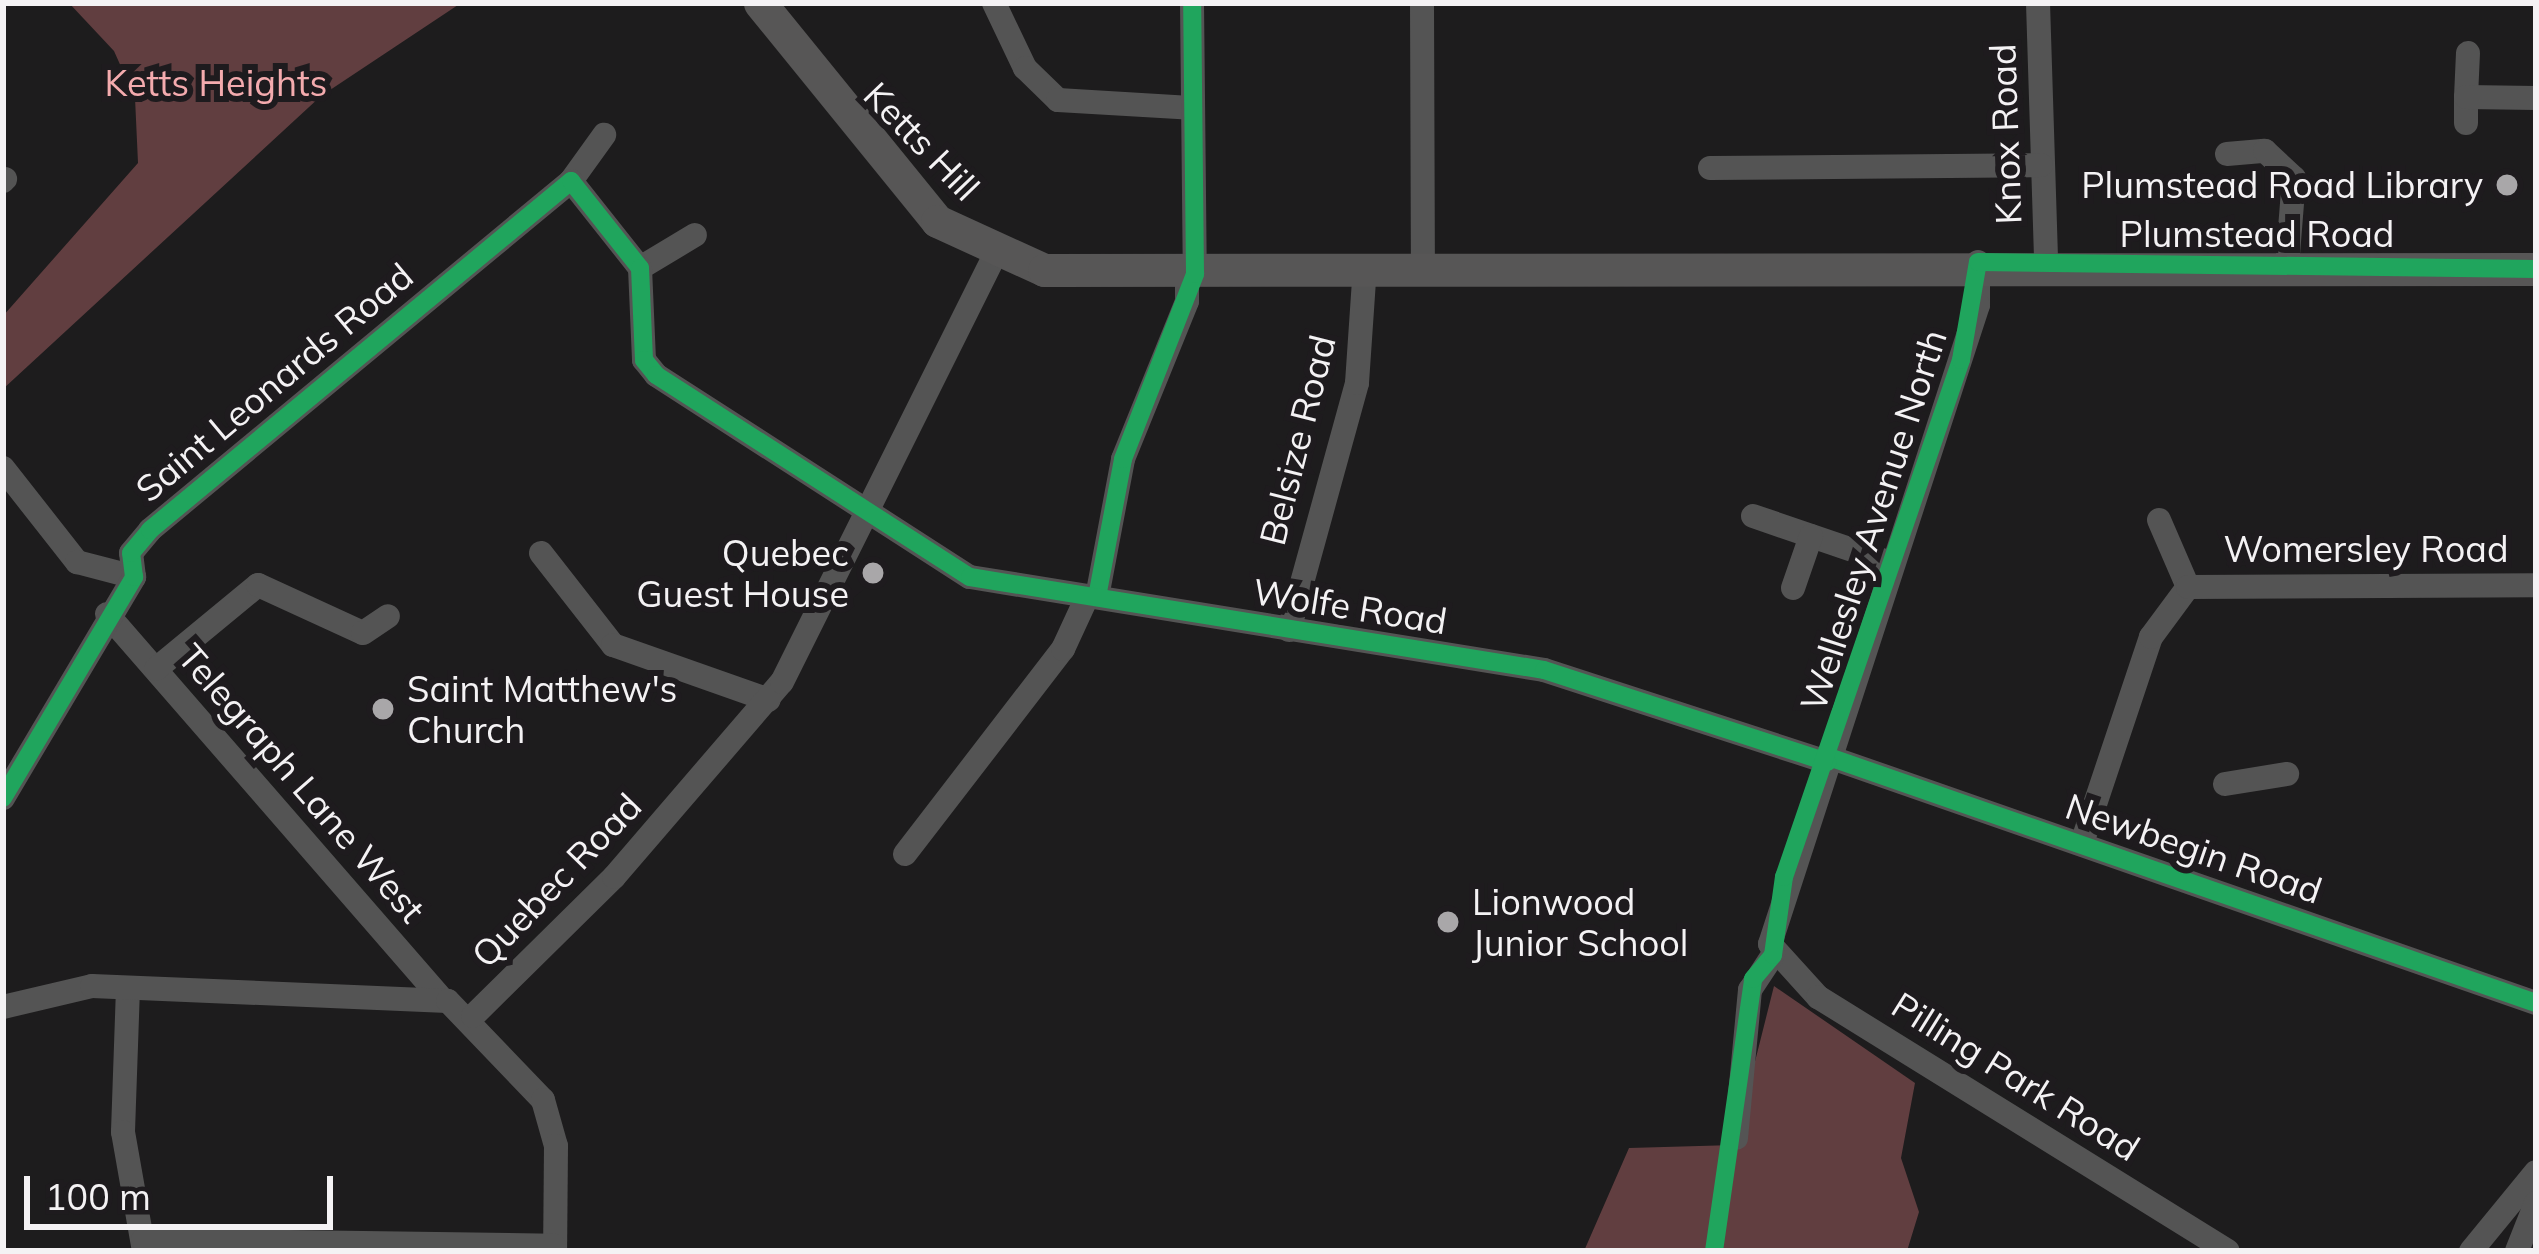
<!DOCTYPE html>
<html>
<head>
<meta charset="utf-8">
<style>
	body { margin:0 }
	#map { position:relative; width:2539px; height:1254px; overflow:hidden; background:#1d1c1d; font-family:Mulish,sans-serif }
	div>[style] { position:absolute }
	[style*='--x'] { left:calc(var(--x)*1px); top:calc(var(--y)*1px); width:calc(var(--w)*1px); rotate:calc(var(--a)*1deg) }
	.forest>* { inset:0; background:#613e40 }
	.street>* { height:24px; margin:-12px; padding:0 12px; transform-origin:12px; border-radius:12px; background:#545454 }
	.secondary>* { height:33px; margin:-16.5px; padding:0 16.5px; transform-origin:16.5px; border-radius:16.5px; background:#575656 }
	.cycleway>* { height:18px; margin:-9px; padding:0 9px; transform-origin:9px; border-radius:9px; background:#20a55d }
	.dots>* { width:33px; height:33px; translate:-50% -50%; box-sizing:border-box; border:6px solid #1e1b1e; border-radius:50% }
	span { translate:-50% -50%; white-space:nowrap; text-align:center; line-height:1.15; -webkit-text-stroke:12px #1e1b1e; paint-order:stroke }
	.park-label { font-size:36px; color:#f4abae }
	.street-label { font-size:36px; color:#f4f2f4 }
	.poi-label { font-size:36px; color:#f4f2f4 }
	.right { translate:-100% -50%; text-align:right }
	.left { translate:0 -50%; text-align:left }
	.frame { position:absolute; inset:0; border:6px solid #f4f2f4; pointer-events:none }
	.scale { position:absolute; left:24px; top:1176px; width:309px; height:54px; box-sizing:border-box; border:6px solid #f4f2f4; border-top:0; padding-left:15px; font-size:36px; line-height:42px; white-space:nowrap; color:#f4f2f4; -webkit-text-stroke:9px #1e1b1e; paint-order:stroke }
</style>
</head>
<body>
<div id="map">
	<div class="forest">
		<i style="clip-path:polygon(69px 3px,461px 3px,321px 96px,3px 389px,3px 316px,138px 163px,135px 98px,114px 51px)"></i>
		<i style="clip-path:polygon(1774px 986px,1915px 1083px,1901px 1158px,1919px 1212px,1907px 1251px,1584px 1251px,1629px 1148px,1734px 1145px)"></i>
	</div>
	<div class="street">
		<i style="--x:994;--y:3;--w:72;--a:64.5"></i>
		<i style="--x:1025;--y:68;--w:46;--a:44.1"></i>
		<i style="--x:1058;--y:100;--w:133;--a:3.4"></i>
		<i style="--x:1192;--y:3;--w:271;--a:89.4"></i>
		<i style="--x:1422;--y:3;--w:263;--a:89.8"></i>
		<i style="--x:2038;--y:3;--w:261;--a:88.2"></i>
		<i style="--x:2466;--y:97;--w:44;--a:-87.4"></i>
		<i style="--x:2466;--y:123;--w:26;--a:-90"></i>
		<i style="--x:2466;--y:97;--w:70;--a:0.8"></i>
		<i style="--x:2227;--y:154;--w:38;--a:-5"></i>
		<i style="--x:2265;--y:151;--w:40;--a:43"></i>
		<i style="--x:2294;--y:178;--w:89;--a:94.5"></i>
		<i style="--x:1710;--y:168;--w:331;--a:-0.5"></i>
		<i style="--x:3;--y:181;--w:3;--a:-45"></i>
		<i style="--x:571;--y:181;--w:57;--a:-54.3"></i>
		<i style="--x:1978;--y:262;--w:43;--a:90"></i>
		<i style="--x:1978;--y:305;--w:672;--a:108.03"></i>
		<i style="--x:1770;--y:944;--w:72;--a:47.8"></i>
		<i style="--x:1818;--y:997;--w:482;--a:31.8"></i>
		<i style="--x:640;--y:268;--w:64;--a:-31"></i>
		<i style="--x:3;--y:468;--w:120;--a:51.8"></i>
		<i style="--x:77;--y:562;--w:59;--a:14.7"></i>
		<i style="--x:1753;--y:516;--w:145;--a:18.9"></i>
		<i style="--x:2159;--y:520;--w:73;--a:66.6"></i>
		<i style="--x:541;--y:553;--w:117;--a:52"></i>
		<i style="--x:613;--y:645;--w:165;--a:19.4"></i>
		<i style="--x:1793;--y:588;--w:55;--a:-70.9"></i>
		<i style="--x:1097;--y:597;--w:140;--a:-79.3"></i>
		<i style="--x:1123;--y:459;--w:170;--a:-67.9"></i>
		<i style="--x:1187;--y:301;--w:26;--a:-90"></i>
		<i style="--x:107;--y:614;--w:509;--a:48.98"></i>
		<i style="--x:1289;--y:630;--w:256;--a:-74.6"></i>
		<i style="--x:1357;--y:383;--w:117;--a:-86.1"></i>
		<i style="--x:156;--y:669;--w:132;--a:-39.5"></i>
		<i style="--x:258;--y:585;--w:115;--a:24.6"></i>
		<i style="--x:363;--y:633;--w:30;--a:-34"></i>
		<i style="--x:1829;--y:757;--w:749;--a:19.19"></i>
		<i style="--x:2225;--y:784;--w:63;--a:-9.2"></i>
		<i style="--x:3;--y:798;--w:257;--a:-59.3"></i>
		<i style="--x:134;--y:577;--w:24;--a:-97"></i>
		<i style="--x:131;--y:553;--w:30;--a:-50"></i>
		<i style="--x:150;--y:530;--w:547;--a:-39.66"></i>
		<i style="--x:571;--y:181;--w:111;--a:51.6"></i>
		<i style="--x:640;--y:268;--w:92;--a:87.5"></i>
		<i style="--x:644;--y:360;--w:19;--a:51"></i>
		<i style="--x:656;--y:375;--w:373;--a:32.8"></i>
		<i style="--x:970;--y:577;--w:581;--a:9.2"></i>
		<i style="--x:1544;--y:670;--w:298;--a:18"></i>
		<i style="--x:2082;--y:843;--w:217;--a:-71.5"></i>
		<i style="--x:2151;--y:637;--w:62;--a:-53.5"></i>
		<i style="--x:2188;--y:587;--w:348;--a:-0.3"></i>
		<i style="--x:905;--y:854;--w:259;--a:-52.4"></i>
		<i style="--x:1063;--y:649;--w:57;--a:-65.2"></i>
		<i style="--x:128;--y:988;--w:144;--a:92"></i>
		<i style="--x:123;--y:1132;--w:121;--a:80"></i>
		<i style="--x:3;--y:1007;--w:91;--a:-13.3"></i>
		<i style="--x:92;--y:986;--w:356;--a:2.4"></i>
		<i style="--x:448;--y:1001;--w:137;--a:46.2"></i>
		<i style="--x:543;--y:1100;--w:48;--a:74.2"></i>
		<i style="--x:556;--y:1146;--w:105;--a:90.5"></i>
		<i style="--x:473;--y:1016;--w:198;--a:-44.6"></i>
		<i style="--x:614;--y:877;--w:257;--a:-49.3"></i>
		<i style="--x:782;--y:682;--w:476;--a:-63.5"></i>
		<i style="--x:1736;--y:1138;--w:149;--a:-84.6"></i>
		<i style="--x:1750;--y:990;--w:42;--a:-56.7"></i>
		<i style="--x:143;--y:1240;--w:411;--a:0.8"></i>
		<i style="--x:2471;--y:1251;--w:102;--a:-50.6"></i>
		<i style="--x:2517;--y:1251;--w:52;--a:-68.4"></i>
	</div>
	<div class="secondary">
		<i style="--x:760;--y:3;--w:281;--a:50.9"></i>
		<i style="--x:937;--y:221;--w:118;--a:24.6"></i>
		<i style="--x:1044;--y:270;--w:1492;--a:-0.04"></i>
	</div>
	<div class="cycleway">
		<i style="--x:1097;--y:597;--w:140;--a:-79.3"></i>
		<i style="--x:1123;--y:459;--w:199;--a:-68.7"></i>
		<i style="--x:1195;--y:274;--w:271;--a:-90.6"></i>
		<i style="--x:1829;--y:757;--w:749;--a:19.19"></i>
		<i style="--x:3;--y:798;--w:257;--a:-59.3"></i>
		<i style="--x:134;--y:577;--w:24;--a:-97"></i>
		<i style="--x:131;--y:553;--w:30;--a:-50"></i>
		<i style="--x:150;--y:530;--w:547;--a:-39.66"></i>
		<i style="--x:571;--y:181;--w:111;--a:51.6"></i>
		<i style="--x:640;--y:268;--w:92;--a:87.5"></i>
		<i style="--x:644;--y:360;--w:19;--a:51"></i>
		<i style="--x:656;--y:375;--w:373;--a:32.8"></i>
		<i style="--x:970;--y:577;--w:581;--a:9.2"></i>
		<i style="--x:1544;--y:670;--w:298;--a:18"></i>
		<i style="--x:1714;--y:1251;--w:275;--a:-81.8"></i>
		<i style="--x:1753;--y:979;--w:31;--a:-50"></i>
		<i style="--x:1773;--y:955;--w:79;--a:-82"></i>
		<i style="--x:1784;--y:877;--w:546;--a:-71.1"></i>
		<i style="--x:1961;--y:360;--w:99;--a:-80.2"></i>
		<i style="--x:1978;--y:262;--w:558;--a:0.72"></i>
	</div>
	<div class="dots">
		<i style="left:2507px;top:185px;background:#a9a7a9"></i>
		<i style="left:873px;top:573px;background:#a9a7a9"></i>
		<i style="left:383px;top:709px;background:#a9a7a9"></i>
		<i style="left:1448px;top:922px;background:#a9a7a9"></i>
	</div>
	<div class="park-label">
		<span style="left:216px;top:83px">Ketts Heights</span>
	</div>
	<div class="street-label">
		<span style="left:2005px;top:134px;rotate:-92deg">Knox Road</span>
		<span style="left:922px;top:141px;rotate:46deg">Ketts Hill</span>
		<span style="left:2257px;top:234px">Plumstead Road</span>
		<span style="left:274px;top:382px;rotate:-40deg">Saint Leonards Road</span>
		<span style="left:1297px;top:440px;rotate:-76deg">Belsize Road</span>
		<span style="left:1873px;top:520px;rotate:-72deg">Wellesley Avenue North</span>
		<span style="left:2366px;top:549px">Womersley Road</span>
		<span style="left:1350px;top:606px;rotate:9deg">Wolfe Road</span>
		<span style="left:302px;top:783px;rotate:49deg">Telegraph Lane West</span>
		<span style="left:2194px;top:848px;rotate:19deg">Newbegin Road</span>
		<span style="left:556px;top:880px;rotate:-46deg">Quebec Road</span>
		<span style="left:2016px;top:1076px;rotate:32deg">Pilling Park Road</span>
	</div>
	<div class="poi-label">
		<span class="right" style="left:2483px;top:185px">Plumstead Road Library</span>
		<span class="right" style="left:849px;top:573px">Quebec<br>Guest House</span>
		<span class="left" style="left:407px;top:709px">Saint Matthew's<br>Church</span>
		<span class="left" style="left:1472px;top:922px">Lionwood<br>Junior School</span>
	</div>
	<div class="frame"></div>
	<div class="scale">100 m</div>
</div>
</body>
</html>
